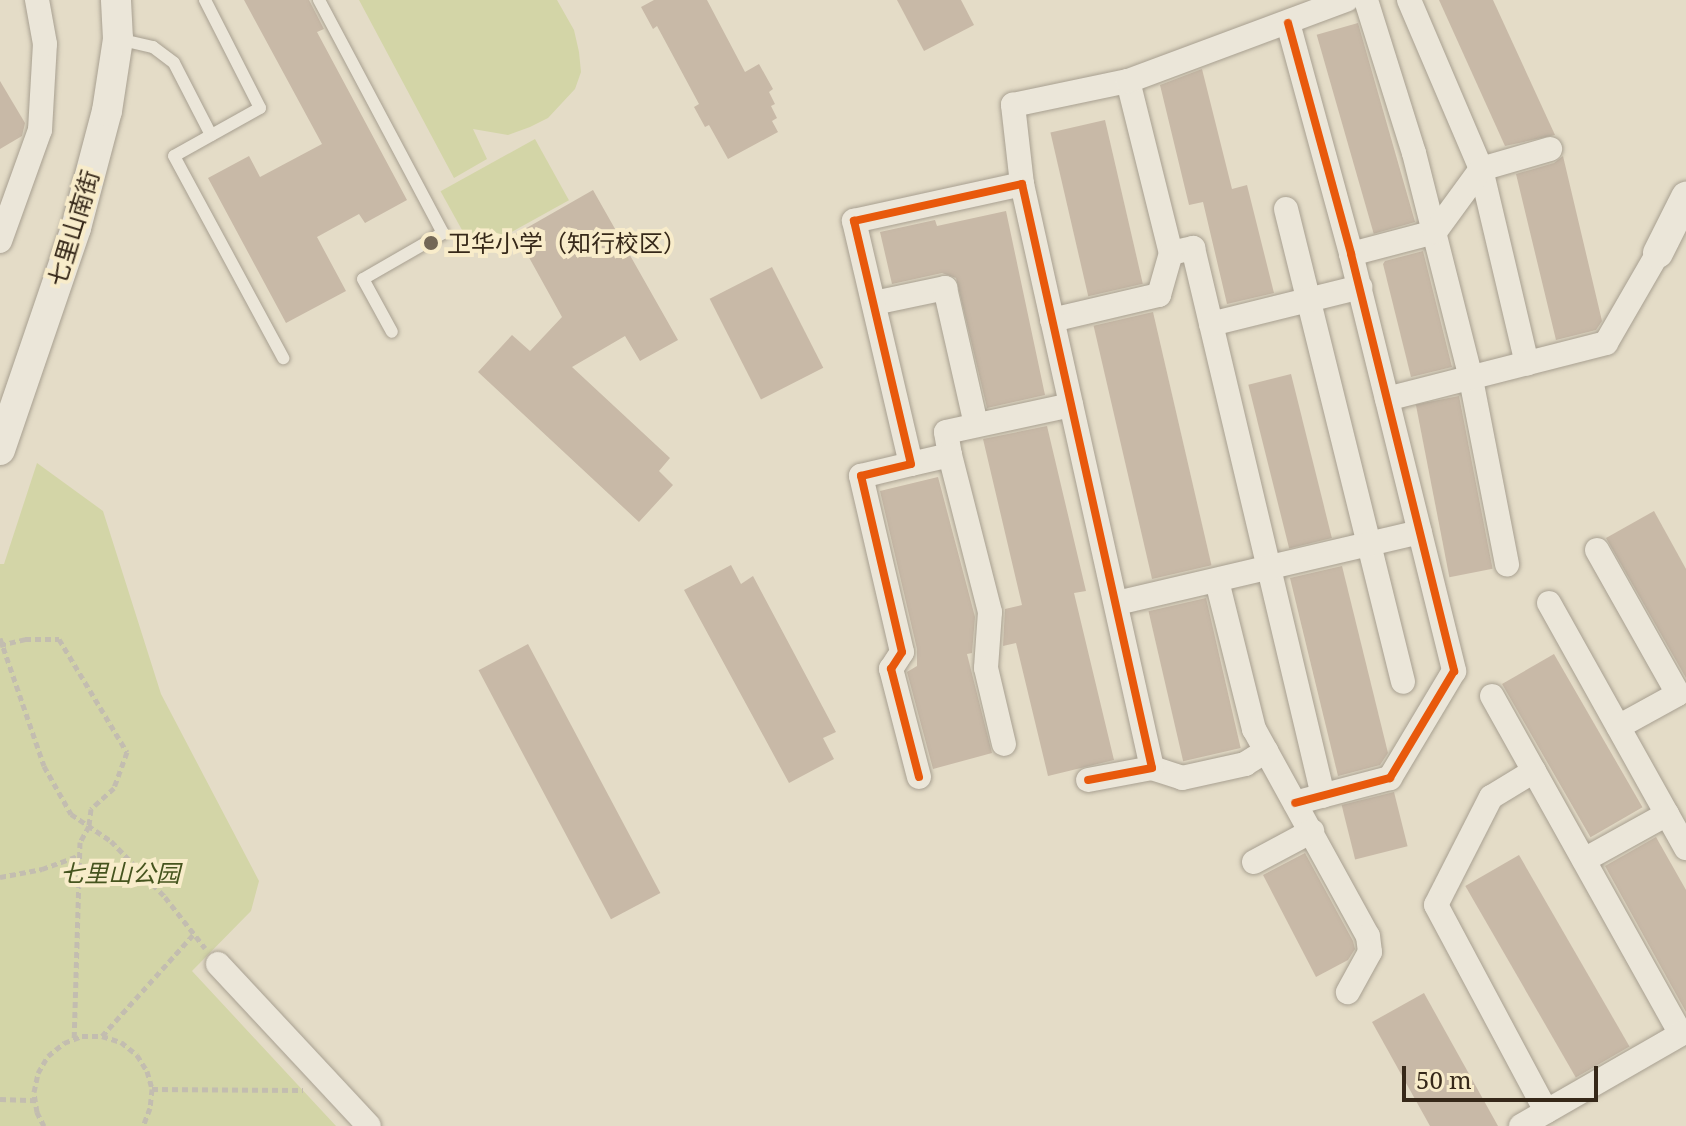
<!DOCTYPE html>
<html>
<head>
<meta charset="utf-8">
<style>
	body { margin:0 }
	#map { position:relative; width:1686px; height:1126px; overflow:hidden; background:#e4dcc7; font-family:"Noto Serif","Noto Sans SC",serif }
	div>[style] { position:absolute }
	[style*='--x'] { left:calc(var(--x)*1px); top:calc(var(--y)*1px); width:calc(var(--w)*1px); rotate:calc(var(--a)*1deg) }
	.green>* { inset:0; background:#d3d5a7; transform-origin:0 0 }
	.building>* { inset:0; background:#c8b9a7; transform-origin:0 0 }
	.path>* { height:5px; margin-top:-2.5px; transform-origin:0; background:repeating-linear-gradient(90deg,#c3bdb0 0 6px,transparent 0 10px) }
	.roads { filter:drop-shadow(0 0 2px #a8a091) drop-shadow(0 0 2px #a8a091) }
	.service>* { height:12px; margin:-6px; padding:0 6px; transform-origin:6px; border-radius:6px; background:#ebe6d9 }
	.minor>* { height:24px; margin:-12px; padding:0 12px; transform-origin:12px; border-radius:12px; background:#ebe6d9 }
	.tertiary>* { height:30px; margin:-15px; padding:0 15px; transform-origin:15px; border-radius:15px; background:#ebe6d9 }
	.cycleway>* { height:8px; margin:-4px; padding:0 4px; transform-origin:4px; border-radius:4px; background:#e8590c }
	.dots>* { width:22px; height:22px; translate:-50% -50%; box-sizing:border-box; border:4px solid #f8ecca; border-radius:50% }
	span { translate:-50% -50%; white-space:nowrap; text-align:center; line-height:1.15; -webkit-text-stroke:8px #f8ecca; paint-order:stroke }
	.street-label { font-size:24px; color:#362819 }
	.poi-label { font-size:24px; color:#362819 }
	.left { translate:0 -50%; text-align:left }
	.park-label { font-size:24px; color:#45541e; font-style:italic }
	.scale { position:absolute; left:1402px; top:1066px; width:196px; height:36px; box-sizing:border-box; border:4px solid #362819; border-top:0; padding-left:10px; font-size:24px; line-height:28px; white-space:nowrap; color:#362819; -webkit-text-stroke:6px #f8ecca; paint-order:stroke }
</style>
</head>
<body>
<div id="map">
	<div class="green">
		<i style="clip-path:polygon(359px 0,557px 0,574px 30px,579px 52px,581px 72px,575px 89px,548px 118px,530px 127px,508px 135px,473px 129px,487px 159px,454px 178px)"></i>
		<i style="left:535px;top:139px;width:70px;height:108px;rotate:61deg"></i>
		<i style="clip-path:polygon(37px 463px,103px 511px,161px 694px,259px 881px,251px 911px,192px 971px,336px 1126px,0 1126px,0 564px,4px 564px)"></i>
	</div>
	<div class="building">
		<i style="clip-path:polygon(244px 0,309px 0,324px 29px,317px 32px,407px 200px,365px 223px,359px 214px,317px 237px,346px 291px,286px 323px,208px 178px,249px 156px,260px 177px,322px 144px)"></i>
		<i style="clip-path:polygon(654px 0,707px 0,745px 72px,759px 64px,773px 89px,769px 92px,775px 104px,771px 106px,777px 118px,772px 121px,778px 132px,728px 159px,709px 125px,705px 127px,694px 107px,699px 104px,657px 26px,653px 29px,641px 7px)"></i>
		<i style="clip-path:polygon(897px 0,961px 0,974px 25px,924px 51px)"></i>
		<i style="clip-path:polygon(1439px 0,1493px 0,1555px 135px,1505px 146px)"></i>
		<i style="left:1358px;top:23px;width:207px;height:43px;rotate:74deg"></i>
		<i style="clip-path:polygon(1202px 69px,1232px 189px,1247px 185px,1274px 293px,1227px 304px,1203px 202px,1189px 205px,1160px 85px)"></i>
		<i style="clip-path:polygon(0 81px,25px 123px,22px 136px,0 149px)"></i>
		<i style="left:1105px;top:120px;width:168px;height:56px;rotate:77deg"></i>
		<i style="clip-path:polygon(1563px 156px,1602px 321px,1596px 330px,1556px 340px,1516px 174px,1554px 163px)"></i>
		<i style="clip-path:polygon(593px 190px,678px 340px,640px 361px,625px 336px,572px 367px,670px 458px,659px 471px,673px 485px,639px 522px,478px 372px,512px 335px,530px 351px,562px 317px,516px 234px)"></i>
		<i style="clip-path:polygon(1006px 211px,1045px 395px,987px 408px,956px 278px,942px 273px,892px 284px,880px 232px,935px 220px,937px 226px)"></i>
		<i style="clip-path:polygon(1423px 251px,1452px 367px,1411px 377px,1383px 264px,1385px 261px)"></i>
		<i style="left:772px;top:267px;width:113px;height:70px;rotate:63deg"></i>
		<i style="left:1153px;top:312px;width:260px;height:61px;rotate:77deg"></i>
		<i style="left:1291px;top:374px;width:169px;height:44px;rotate:76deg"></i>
		<i style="left:1459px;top:396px;width:176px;height:44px;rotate:79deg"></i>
		<i style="clip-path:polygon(1047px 426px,1086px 591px,1074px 593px,1114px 760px,1048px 776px,1016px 643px,1003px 646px,1005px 609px,1022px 605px,983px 439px)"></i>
		<i style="clip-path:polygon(938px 477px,975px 617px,972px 653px,967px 654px,992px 753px,933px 769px,907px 672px,917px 666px,917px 649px,880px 491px)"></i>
		<i style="clip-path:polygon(1654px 511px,1686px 569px,1686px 678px,1606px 538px)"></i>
		<i style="clip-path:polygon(731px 565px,741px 584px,753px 576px,836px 732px,823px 738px,834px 759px,789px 783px,684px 590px)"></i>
		<i style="clip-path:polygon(1342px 566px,1388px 753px,1380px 765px,1338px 776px,1290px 578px)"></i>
		<i style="left:1206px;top:598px;width:154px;height:59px;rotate:77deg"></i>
		<i style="left:528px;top:644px;width:282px;height:56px;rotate:62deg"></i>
		<i style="left:1554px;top:654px;width:177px;height:60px;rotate:60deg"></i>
		<i style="left:1394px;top:792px;width:56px;height:54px;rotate:76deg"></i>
		<i style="clip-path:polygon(1656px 837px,1686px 890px,1686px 1012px,1605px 866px)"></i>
		<i style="clip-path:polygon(1305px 853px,1353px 941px,1355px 949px,1348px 960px,1316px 977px,1263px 875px)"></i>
		<i style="left:1519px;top:855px;width:221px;height:62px;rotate:60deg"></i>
		<i style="clip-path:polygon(1424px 993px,1498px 1126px,1430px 1126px,1372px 1022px)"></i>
	</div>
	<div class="path">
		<i style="--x:0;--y:638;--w:135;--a:71"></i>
		<i style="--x:44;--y:766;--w:55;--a:60.6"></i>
		<i style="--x:71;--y:814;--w:48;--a:34"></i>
		<i style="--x:111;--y:841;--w:78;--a:46"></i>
		<i style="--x:165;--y:897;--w:65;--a:51.9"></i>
		<i style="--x:0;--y:645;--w:26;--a:-13"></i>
		<i style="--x:25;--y:639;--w:34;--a:0"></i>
		<i style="--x:59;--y:639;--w:132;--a:59"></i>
		<i style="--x:127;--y:752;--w:38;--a:110"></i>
		<i style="--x:114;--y:788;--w:31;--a:138"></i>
		<i style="--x:91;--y:809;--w:17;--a:97"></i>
		<i style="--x:89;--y:826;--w:18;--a:119"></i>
		<i style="--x:80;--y:842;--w:198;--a:91.7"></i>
		<i style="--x:0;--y:877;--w:43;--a:-10.8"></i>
		<i style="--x:42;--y:869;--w:37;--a:-20"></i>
		<i style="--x:102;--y:1036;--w:137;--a:-48"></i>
		<i style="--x:152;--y:1089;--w:151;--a:0.4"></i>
		<i style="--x:0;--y:1099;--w:36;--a:2"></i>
		<i style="--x:44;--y:1126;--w:16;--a:-117"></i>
		<i style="--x:37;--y:1112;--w:20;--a:-99"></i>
		<i style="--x:34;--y:1092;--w:19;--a:-78"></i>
		<i style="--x:38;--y:1073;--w:20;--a:-60"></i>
		<i style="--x:48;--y:1056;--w:21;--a:-39"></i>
		<i style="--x:64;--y:1043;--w:19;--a:-21"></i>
		<i style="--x:82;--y:1036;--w:20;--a:0"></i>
		<i style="--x:102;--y:1036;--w:20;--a:18"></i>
		<i style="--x:121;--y:1042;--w:21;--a:39"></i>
		<i style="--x:137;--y:1055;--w:19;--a:58"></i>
		<i style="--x:147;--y:1071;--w:19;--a:74"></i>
		<i style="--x:152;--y:1089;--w:19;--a:96"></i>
		<i style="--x:150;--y:1108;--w:19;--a:111"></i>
	</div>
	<div class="roads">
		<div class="service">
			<i style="--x:205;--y:0;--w:121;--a:63"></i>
			<i style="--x:260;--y:108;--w:98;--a:150.8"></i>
			<i style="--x:174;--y:156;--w:230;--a:61.6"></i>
			<i style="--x:319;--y:0;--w:264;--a:62"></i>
			<i style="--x:443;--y:233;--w:92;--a:150.1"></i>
			<i style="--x:363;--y:279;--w:60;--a:61.3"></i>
			<i style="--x:118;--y:39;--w:36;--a:13"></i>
			<i style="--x:153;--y:47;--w:26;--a:37"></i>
			<i style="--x:174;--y:63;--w:81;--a:62.8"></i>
		</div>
		<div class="minor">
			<i style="--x:1366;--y:0;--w:160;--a:72.6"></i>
			<i style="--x:1414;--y:153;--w:233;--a:75.8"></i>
			<i style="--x:1471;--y:379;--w:189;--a:79"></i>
			<i style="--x:1409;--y:0;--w:184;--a:66.9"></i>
			<i style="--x:1481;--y:169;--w:200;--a:76.7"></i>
			<i style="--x:1288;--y:23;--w:239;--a:74.7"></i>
			<i style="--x:1351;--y:254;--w:430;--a:76.1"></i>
			<i style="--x:1454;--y:671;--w:125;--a:120.9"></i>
			<i style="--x:1390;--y:778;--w:98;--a:165.3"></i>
			<i style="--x:1128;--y:81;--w:177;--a:76"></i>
			<i style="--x:1171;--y:253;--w:23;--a:-13"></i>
			<i style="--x:1193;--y:248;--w:563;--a:76.65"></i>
			<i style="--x:1022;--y:184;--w:80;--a:-96.5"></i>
			<i style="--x:1013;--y:105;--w:117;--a:-11.8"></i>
			<i style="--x:1128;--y:81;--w:233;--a:-20.4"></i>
			<i style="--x:1286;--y:209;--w:487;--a:76.1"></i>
			<i style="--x:0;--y:241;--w:118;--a:-70.2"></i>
			<i style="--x:40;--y:130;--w:86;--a:-86.7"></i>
			<i style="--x:45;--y:44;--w:45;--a:-100.3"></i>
			<i style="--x:1351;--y:254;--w:87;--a:-14.7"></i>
			<i style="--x:1435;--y:232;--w:78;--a:-53.9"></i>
			<i style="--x:1481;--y:169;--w:72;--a:-16.2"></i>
			<i style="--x:874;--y:303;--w:73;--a:-11.9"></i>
			<i style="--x:945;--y:288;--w:140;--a:77.2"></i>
			<i style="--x:1052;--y:320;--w:110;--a:-13.2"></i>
			<i style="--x:1159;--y:295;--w:44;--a:-74.1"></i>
			<i style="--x:1211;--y:324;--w:154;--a:-13.9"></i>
			<i style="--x:1387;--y:399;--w:226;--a:-14.3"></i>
			<i style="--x:1606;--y:343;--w:104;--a:-60"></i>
			<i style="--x:950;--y:455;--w:23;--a:-100"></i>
			<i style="--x:946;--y:432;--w:128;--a:-12.2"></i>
			<i style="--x:911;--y:464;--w:40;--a:-13"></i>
			<i style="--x:950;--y:455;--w:162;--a:75.7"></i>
			<i style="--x:990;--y:612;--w:56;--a:94.1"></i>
			<i style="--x:986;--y:668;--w:78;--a:76.7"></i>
			<i style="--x:1597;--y:550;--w:165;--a:60.6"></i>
			<i style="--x:1678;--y:694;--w:68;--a:151.2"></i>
			<i style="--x:1217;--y:581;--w:153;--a:76"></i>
			<i style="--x:1254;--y:729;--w:236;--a:61.2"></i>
			<i style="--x:1368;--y:936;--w:16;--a:83"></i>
			<i style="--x:1370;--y:952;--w:46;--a:118.8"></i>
			<i style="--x:1117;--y:603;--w:311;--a:-13.2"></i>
			<i style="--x:1549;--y:603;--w:281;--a:60.8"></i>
			<i style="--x:1492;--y:696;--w:387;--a:60.8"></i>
			<i style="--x:1152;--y:768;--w:32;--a:18"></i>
			<i style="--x:1182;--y:778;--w:65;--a:-12.5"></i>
			<i style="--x:1245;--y:764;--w:25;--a:-32"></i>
			<i style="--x:1534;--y:771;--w:50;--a:148.8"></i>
			<i style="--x:1491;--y:797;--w:121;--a:117"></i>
			<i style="--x:1436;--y:905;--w:234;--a:61.9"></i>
			<i style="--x:919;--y:777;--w:112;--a:-104.5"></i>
			<i style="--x:891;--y:669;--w:20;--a:-57"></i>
			<i style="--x:902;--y:652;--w:181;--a:-103.1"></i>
			<i style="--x:861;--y:476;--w:51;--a:-13.5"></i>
			<i style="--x:911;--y:464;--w:250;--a:-103.2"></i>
			<i style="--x:854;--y:221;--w:172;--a:-12.4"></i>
			<i style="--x:1022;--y:184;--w:598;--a:77.45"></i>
			<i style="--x:1152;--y:768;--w:65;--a:169.4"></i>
			<i style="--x:1584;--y:860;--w:95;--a:-29"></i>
			<i style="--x:1254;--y:862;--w:66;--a:-28.1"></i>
			<i style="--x:218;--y:964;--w:221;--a:47"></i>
			<i style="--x:1521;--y:1126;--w:190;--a:-29.9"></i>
		</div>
		<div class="tertiary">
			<i style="--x:1658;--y:253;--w:63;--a:-63.4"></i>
			<i style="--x:0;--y:450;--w:235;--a:-71.1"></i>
			<i style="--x:76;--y:228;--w:121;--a:-75.2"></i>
			<i style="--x:107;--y:111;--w:73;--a:-81.3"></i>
			<i style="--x:118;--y:39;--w:39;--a:-93"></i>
		</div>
	</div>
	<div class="cycleway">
		<i style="--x:1288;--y:23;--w:239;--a:74.7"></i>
		<i style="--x:1351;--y:254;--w:430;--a:76.1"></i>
		<i style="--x:1454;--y:671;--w:125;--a:120.9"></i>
		<i style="--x:1390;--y:778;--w:98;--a:165.3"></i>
		<i style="--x:919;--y:777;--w:112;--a:-104.5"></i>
		<i style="--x:891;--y:669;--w:20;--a:-57"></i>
		<i style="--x:902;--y:652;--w:181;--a:-103.1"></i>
		<i style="--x:861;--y:476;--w:51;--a:-13.5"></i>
		<i style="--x:911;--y:464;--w:250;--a:-103.2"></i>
		<i style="--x:854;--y:221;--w:172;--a:-12.4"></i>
		<i style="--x:1022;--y:184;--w:598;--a:77.45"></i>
		<i style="--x:1152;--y:768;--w:65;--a:169.4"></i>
	</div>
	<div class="dots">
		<i style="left:431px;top:243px;background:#736756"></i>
	</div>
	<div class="street-label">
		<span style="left:73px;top:228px;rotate:-73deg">七里山南街</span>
	</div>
	<div class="poi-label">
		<span class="left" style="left:447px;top:243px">卫华小学（知行校区）</span>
	</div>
	<div class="park-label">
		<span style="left:120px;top:873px">七里山公园</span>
	</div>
	<div class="scale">50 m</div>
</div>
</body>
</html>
